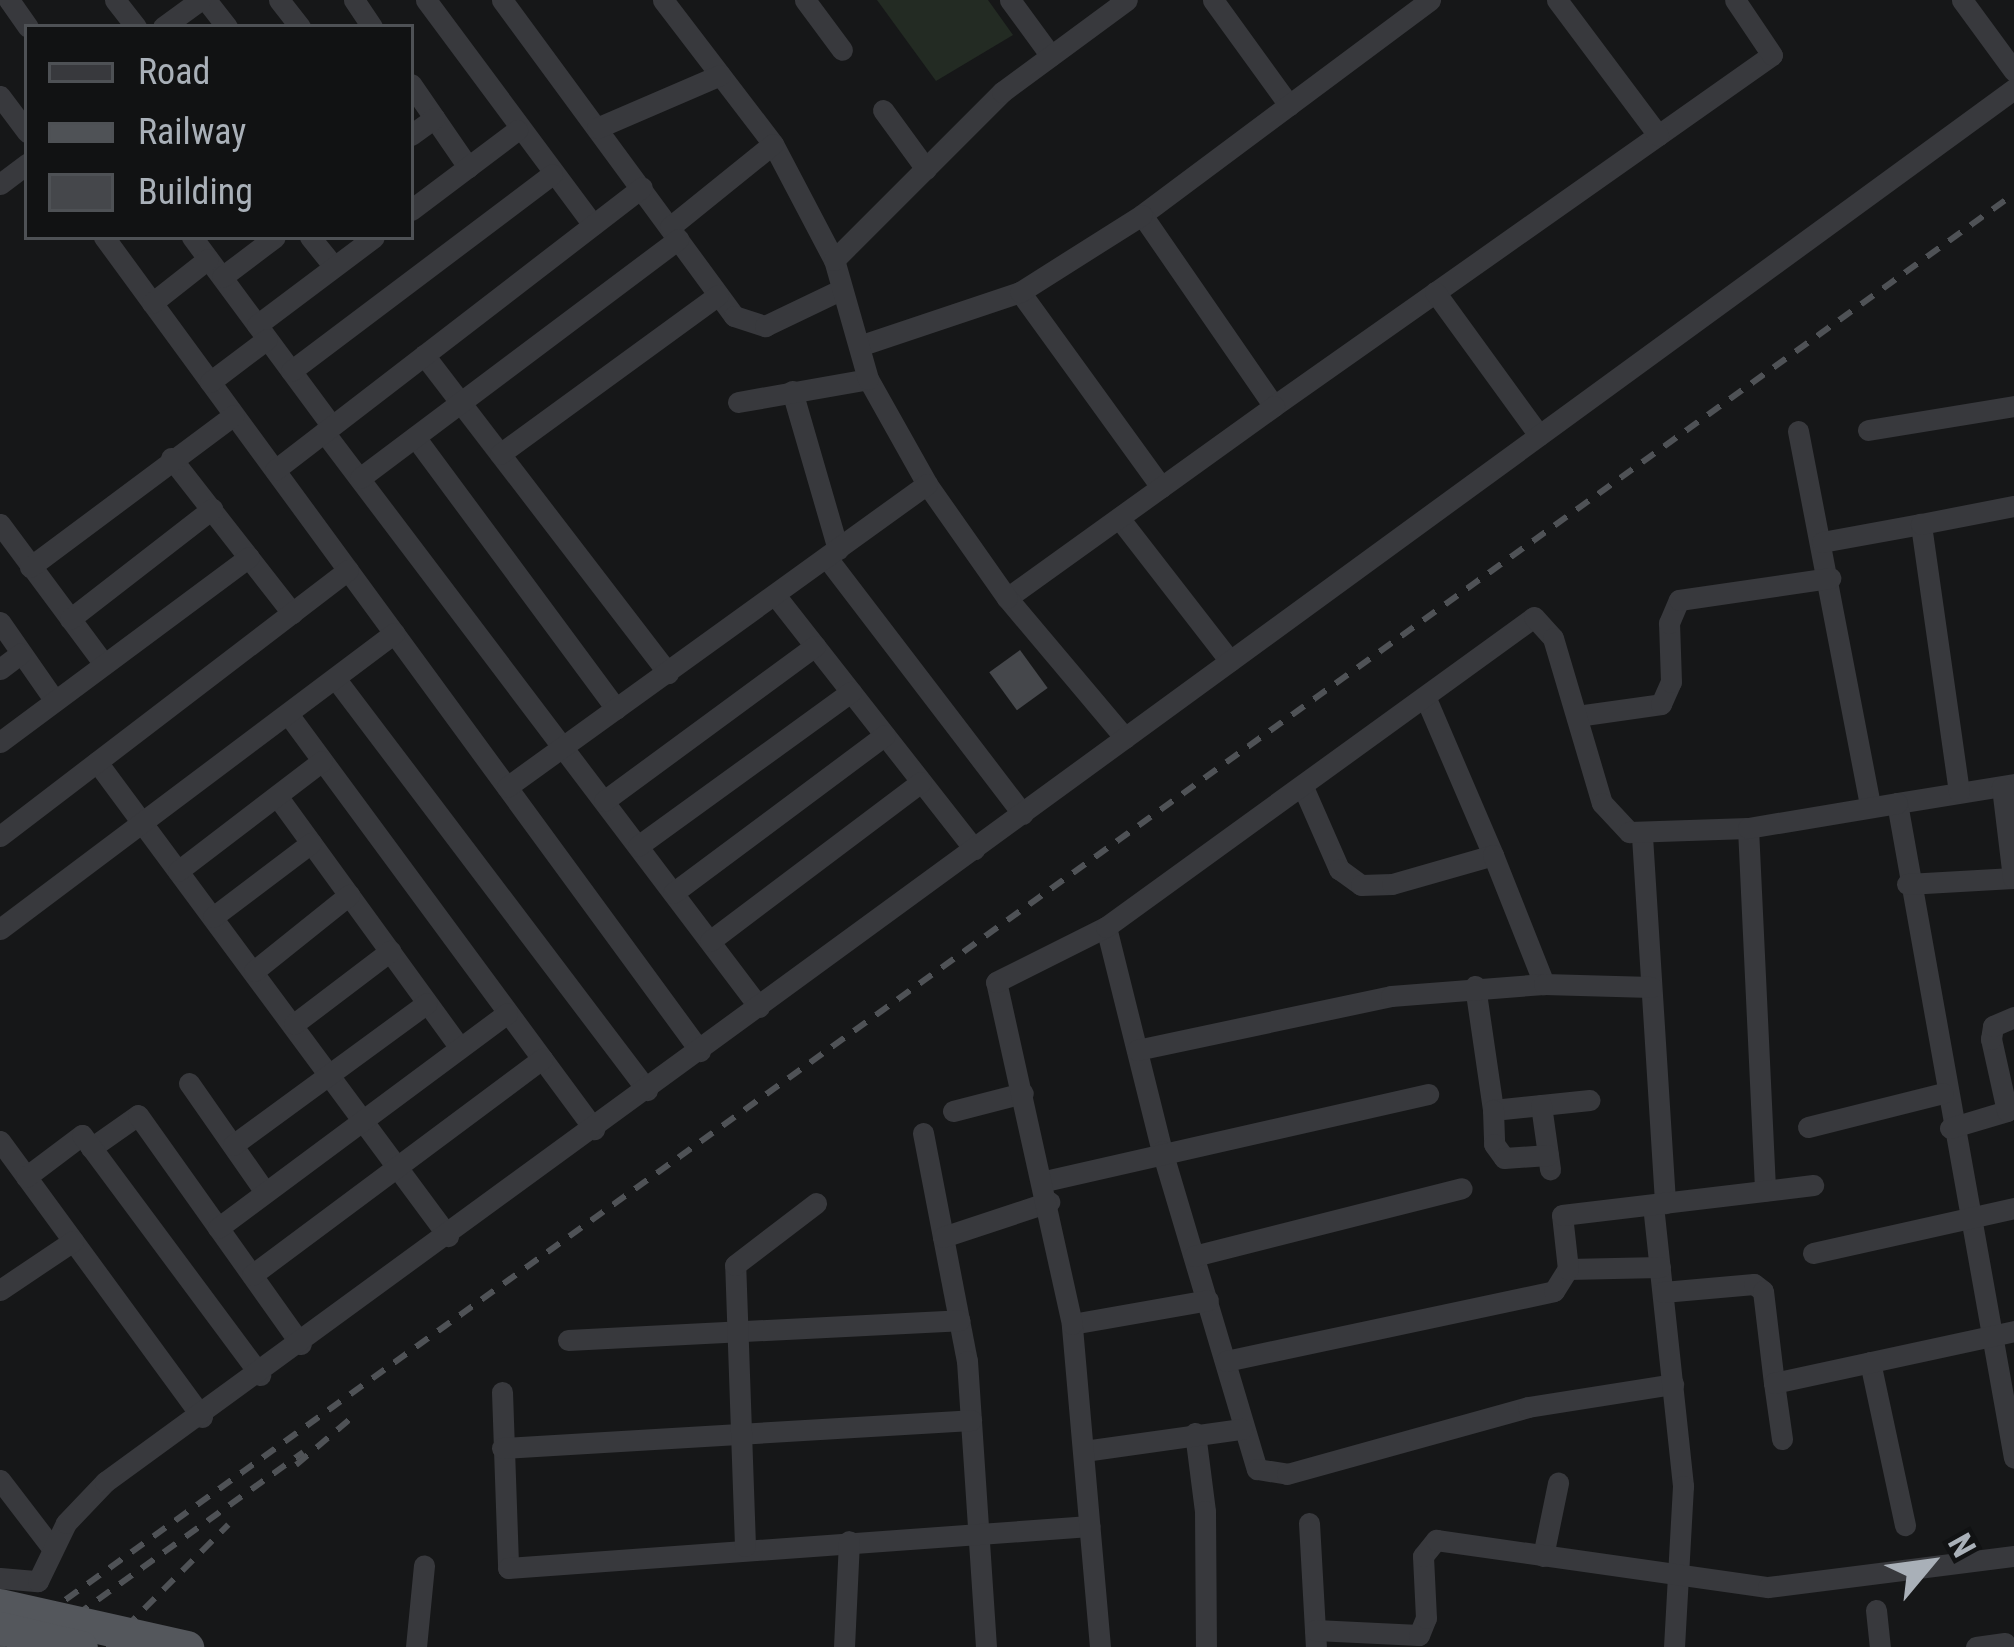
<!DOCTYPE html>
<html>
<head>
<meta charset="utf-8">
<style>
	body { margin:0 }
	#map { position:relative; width:2014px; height:1647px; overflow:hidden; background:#161718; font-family:"Roboto Condensed",sans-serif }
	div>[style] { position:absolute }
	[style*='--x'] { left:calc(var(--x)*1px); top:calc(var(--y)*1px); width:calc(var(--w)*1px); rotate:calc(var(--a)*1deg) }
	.green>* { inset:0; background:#232b23 }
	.building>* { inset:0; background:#45474b; transform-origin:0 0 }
	.street>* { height:21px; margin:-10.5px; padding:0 10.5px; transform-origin:10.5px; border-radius:10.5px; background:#38393d }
	.rail>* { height:6px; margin-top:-3px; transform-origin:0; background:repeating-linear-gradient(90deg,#4f5256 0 15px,transparent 0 27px) }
	.primary-bridge>* { height:33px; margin:-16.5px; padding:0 16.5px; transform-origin:16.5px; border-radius:16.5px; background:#54575c }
	span { translate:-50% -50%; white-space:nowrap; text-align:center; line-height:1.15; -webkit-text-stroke:12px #111213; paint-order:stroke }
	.legend { position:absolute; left:24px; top:24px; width:390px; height:216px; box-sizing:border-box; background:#111213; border:3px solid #4e5155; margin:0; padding:15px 21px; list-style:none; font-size:36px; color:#a9b0b8 }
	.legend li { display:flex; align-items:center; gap:24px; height:60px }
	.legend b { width:60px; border:3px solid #4e5155 }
	.north { position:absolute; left:1870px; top:1503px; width:120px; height:120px; -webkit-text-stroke:9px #111213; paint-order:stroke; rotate:61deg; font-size:33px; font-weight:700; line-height:48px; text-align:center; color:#a9b0b8 }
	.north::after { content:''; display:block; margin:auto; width:42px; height:54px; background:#a9b0b8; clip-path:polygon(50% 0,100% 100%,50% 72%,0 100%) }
</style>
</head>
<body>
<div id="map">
	<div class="green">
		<i style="clip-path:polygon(877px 0,988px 0,1013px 35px,936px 81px)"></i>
	</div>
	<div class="building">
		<i style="left:1020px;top:650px;width:47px;height:38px;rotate:54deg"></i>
	</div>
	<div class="street">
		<i style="--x:9;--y:0;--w:33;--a:55"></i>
		<i style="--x:115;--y:0;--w:34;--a:52"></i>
		<i style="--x:206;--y:0;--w:34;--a:52"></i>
		<i style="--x:279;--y:0;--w:34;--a:52"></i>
		<i style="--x:354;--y:0;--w:32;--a:56"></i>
		<i style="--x:426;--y:0;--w:280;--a:53.4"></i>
		<i style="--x:502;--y:0;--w:392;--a:53.7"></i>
		<i style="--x:734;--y:316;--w:33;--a:18"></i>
		<i style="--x:765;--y:326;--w:81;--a:-25.6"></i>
		<i style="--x:663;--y:0;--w:181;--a:52.6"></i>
		<i style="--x:773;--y:144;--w:131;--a:62.3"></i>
		<i style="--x:805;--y:0;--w:62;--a:53.5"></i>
		<i style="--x:1010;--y:0;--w:69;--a:53.8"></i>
		<i style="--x:1213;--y:0;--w:130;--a:54.1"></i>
		<i style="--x:1430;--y:0;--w:359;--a:143.3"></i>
		<i style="--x:1142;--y:215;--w:232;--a:55.4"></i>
		<i style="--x:1274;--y:406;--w:609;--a:-35.18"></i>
		<i style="--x:1772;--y:55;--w:66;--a:-123.9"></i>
		<i style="--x:1557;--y:0;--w:169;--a:53.2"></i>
		<i style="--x:1962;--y:0;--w:88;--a:53.8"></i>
		<i style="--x:163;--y:27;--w:46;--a:-36.1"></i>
		<i style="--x:411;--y:84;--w:101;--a:55.5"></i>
		<i style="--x:0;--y:96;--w:45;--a:53.1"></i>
		<i style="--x:883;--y:110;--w:73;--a:53.9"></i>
		<i style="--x:597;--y:128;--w:134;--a:-23.3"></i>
		<i style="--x:411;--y:135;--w:29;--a:-36"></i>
		<i style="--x:0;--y:184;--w:34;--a:-37"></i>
		<i style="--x:411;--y:210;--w:133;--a:-37"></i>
		<i style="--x:670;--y:227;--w:132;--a:-38.9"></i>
		<i style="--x:104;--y:237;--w:1009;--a:53.79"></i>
		<i style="--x:192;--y:237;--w:235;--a:53.5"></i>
		<i style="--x:310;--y:237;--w:38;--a:51"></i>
		<i style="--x:222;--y:277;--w:66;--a:-37"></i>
		<i style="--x:1020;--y:292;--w:241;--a:54.1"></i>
		<i style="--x:1435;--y:292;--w:177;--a:54"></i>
		<i style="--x:152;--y:303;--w:71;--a:-38.2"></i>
		<i style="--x:257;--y:325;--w:146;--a:-36.9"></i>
		<i style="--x:859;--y:346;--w:170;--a:-18.5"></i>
		<i style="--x:1020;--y:292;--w:144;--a:-32.3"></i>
		<i style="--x:424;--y:355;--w:401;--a:52.5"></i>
		<i style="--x:291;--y:371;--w:327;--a:-37"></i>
		<i style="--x:210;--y:382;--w:71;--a:-37"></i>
		<i style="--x:792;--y:391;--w:165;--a:73.8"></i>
		<i style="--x:738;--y:402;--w:132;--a:-10"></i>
		<i style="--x:1868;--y:430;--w:148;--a:-9.3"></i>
		<i style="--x:1798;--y:431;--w:382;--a:79.1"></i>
		<i style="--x:324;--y:432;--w:721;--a:52.89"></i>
		<i style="--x:415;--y:437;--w:338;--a:53.5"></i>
		<i style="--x:500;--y:454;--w:270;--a:-36.1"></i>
		<i style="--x:171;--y:458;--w:197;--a:52"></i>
		<i style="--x:275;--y:470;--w:463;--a:-37.6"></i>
		<i style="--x:360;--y:478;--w:398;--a:-36.9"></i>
		<i style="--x:1119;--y:518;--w:181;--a:52.2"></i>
		<i style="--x:0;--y:524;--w:174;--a:53.4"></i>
		<i style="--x:1822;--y:542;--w:101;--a:-10.3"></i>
		<i style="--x:827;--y:558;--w:322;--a:52.6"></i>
		<i style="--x:30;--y:567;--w:254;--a:-36.7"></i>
		<i style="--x:775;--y:595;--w:323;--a:51.9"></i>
		<i style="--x:1007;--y:598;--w:329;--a:-35.7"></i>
		<i style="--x:70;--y:619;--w:180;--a:-37.8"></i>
		<i style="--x:0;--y:622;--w:96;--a:55.2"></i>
		<i style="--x:0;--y:669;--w:26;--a:-37"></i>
		<i style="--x:335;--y:678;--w:517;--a:52.86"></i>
		<i style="--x:1427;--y:701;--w:168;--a:66.8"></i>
		<i style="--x:288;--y:714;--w:516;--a:53.6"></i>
		<i style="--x:1577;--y:716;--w:85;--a:-8.1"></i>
		<i style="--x:1661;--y:704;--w:24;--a:-66"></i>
		<i style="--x:1671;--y:682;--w:59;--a:-91.9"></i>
		<i style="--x:1669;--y:623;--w:25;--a:-67"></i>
		<i style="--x:1679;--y:600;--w:153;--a:-8.3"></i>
		<i style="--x:1125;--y:738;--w:183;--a:-130.1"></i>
		<i style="--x:1007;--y:598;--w:139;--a:-125.1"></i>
		<i style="--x:927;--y:484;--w:120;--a:-119.3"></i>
		<i style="--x:868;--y:379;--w:124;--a:-105.9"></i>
		<i style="--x:834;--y:260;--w:238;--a:-45"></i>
		<i style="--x:1002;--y:92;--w:155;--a:-36.4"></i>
		<i style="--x:0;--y:742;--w:310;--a:-36.6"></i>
		<i style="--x:97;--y:762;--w:590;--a:53.48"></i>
		<i style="--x:2014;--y:784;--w:119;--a:170.8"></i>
		<i style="--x:1897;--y:803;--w:665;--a:79.87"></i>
		<i style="--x:507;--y:787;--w:518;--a:-35.81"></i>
		<i style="--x:1303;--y:787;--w:90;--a:66.3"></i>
		<i style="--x:1339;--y:869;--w:27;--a:36"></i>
		<i style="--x:1361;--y:885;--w:31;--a:-2"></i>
		<i style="--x:1392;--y:884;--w:105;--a:-16"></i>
		<i style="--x:1493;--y:855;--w:139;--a:68.4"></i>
		<i style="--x:1959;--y:792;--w:271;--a:-98.1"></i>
		<i style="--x:1921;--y:524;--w:95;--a:-11"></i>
		<i style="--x:277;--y:796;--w:311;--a:54"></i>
		<i style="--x:604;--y:801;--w:262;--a:-36.3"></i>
		<i style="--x:1748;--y:828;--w:363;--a:87.3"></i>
		<i style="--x:0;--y:836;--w:438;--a:-37.4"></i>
		<i style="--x:1642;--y:836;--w:368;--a:86.4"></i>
		<i style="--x:638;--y:846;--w:263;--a:-35.9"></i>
		<i style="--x:178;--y:871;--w:181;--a:-37.4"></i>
		<i style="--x:1907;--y:884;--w:106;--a:-3.2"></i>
		<i style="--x:2013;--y:878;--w:92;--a:-96.9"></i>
		<i style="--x:673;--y:893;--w:264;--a:-36.7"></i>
		<i style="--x:213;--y:917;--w:123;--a:-37.1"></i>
		<i style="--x:1106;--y:927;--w:231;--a:76"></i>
		<i style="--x:1162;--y:1151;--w:332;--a:73.4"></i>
		<i style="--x:1257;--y:1469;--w:30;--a:9"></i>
		<i style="--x:1287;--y:1474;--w:250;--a:-15.5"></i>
		<i style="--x:1528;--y:1407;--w:147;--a:-9"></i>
		<i style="--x:0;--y:929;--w:493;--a:-36.9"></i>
		<i style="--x:710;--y:941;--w:264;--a:-37"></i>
		<i style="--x:254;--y:971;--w:122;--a:-38.7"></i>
		<i style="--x:1475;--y:986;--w:125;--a:81.7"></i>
		<i style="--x:1493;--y:1110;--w:97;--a:-5.9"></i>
		<i style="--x:294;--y:1024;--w:121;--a:-37.2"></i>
		<i style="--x:1137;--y:1050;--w:260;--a:-12"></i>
		<i style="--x:1391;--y:996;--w:153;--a:-4.5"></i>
		<i style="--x:1544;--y:984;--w:107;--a:1.6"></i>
		<i style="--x:189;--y:1083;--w:133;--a:55.1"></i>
		<i style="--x:1541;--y:1105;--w:65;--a:82"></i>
		<i style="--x:1493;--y:1110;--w:34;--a:88"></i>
		<i style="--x:1494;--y:1144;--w:17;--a:54"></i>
		<i style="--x:1504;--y:1158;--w:44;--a:-3.9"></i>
		<i style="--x:953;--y:1111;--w:72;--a:-14.4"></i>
		<i style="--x:1808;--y:1127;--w:139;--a:-14.1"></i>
		<i style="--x:1950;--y:1128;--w:59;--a:-16.6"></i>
		<i style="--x:2007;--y:1111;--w:74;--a:-102.5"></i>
		<i style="--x:1991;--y:1039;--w:13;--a:-81"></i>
		<i style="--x:1993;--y:1026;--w:23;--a:-23"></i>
		<i style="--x:923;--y:1133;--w:232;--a:79.1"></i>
		<i style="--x:967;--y:1361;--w:287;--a:86.2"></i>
		<i style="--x:0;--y:1141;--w:342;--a:53.8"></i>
		<i style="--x:233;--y:1145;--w:240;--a:-36.2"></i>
		<i style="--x:91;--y:1148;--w:57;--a:-35.1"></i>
		<i style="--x:138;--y:1115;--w:281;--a:54.6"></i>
		<i style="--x:26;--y:1177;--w:70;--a:-36.9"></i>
		<i style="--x:82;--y:1135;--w:299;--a:53.4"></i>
		<i style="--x:1045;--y:1181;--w:393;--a:-12.8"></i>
		<i style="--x:1653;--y:1205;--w:283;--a:83.9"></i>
		<i style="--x:1683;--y:1486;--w:161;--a:93.2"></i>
		<i style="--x:218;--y:1228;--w:360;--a:-36.6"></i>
		<i style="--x:943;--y:1237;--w:112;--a:-18.3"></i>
		<i style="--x:1813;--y:1253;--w:206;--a:-12.6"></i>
		<i style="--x:1194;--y:1256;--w:276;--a:-14.2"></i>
		<i style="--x:1568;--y:1269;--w:92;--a:-1.2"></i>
		<i style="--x:252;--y:1275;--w:362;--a:-36.7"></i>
		<i style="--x:0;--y:1290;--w:88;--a:-33.9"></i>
		<i style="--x:1663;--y:1292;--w:91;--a:-5"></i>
		<i style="--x:1754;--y:1284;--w:11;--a:38"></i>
		<i style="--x:1763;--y:1291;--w:93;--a:83.2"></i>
		<i style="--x:1072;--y:1324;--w:138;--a:-10"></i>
		<i style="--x:568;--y:1340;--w:392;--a:-2.9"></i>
		<i style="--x:1226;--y:1361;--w:335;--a:-12"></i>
		<i style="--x:1554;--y:1291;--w:26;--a:-58"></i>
		<i style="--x:1568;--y:1269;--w:54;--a:-96.3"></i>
		<i style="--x:1562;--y:1215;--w:253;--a:-6.8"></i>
		<i style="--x:1870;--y:1362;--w:167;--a:77.9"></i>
		<i style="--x:502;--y:1392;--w:176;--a:88"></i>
		<i style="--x:508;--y:1568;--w:583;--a:-4.13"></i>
		<i style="--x:1195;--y:1433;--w:79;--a:82.7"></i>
		<i style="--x:1205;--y:1511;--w:136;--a:89.6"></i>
		<i style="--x:1782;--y:1439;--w:57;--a:-98.1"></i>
		<i style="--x:1774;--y:1383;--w:246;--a:-12.2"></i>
		<i style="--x:502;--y:1448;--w:470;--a:-3.4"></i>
		<i style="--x:1084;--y:1451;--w:159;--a:-8"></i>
		<i style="--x:0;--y:1480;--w:87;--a:52.5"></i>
		<i style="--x:1309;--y:1523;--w:124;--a:86.8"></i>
		<i style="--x:745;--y:1546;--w:281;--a:-92"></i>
		<i style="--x:735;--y:1265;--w:102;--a:-37.4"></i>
		<i style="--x:1543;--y:1556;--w:75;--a:-78.4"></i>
		<i style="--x:0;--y:1578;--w:38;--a:5"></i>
		<i style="--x:38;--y:1581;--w:64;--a:-64.2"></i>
		<i style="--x:66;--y:1523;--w:57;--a:-46.4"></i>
		<i style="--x:105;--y:1482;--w:2363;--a:-36.12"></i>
		<i style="--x:1876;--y:1610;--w:37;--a:84"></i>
		<i style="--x:1315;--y:1630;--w:104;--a:2.8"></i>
		<i style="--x:1419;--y:1635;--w:18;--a:-68"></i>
		<i style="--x:1426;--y:1618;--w:62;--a:-92.8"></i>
		<i style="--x:1423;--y:1556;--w:21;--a:-51"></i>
		<i style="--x:1436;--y:1540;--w:335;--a:8.1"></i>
		<i style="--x:1768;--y:1587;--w:248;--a:-7.2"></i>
		<i style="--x:416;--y:1647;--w:82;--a:-84.4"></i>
		<i style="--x:844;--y:1647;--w:106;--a:-87.3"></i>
		<i style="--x:1100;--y:1647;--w:324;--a:-95"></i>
		<i style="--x:1072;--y:1324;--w:350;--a:-102.5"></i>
		<i style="--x:996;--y:982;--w:123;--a:-26.6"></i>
		<i style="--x:1106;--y:927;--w:528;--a:-35.92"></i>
		<i style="--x:1534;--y:617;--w:28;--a:48"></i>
		<i style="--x:1553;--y:638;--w:172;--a:73.5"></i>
		<i style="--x:1602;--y:803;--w:40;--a:47"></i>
		<i style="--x:1629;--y:832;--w:119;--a:-1.9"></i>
		<i style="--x:1748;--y:828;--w:151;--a:-9.5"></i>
		<i style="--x:1976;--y:1647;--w:29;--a:-8"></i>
	</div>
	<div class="rail">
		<i style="--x:296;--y:1465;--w:71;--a:-40.4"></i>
		<i style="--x:0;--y:1647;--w:2483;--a:-35.81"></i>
		<i style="--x:32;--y:1647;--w:334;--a:-35.7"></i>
		<i style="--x:106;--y:1647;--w:173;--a:-45"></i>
	</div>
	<div class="primary-bridge">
		<i style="--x:0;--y:1605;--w:192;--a:12.7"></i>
		<i style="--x:0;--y:1628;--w:83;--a:13.2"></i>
	</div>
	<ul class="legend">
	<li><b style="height:15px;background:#38393d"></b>Road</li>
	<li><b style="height:15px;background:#4f5256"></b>Railway</li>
	<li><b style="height:33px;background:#45474b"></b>Building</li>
	</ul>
	<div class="north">N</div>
</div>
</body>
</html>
